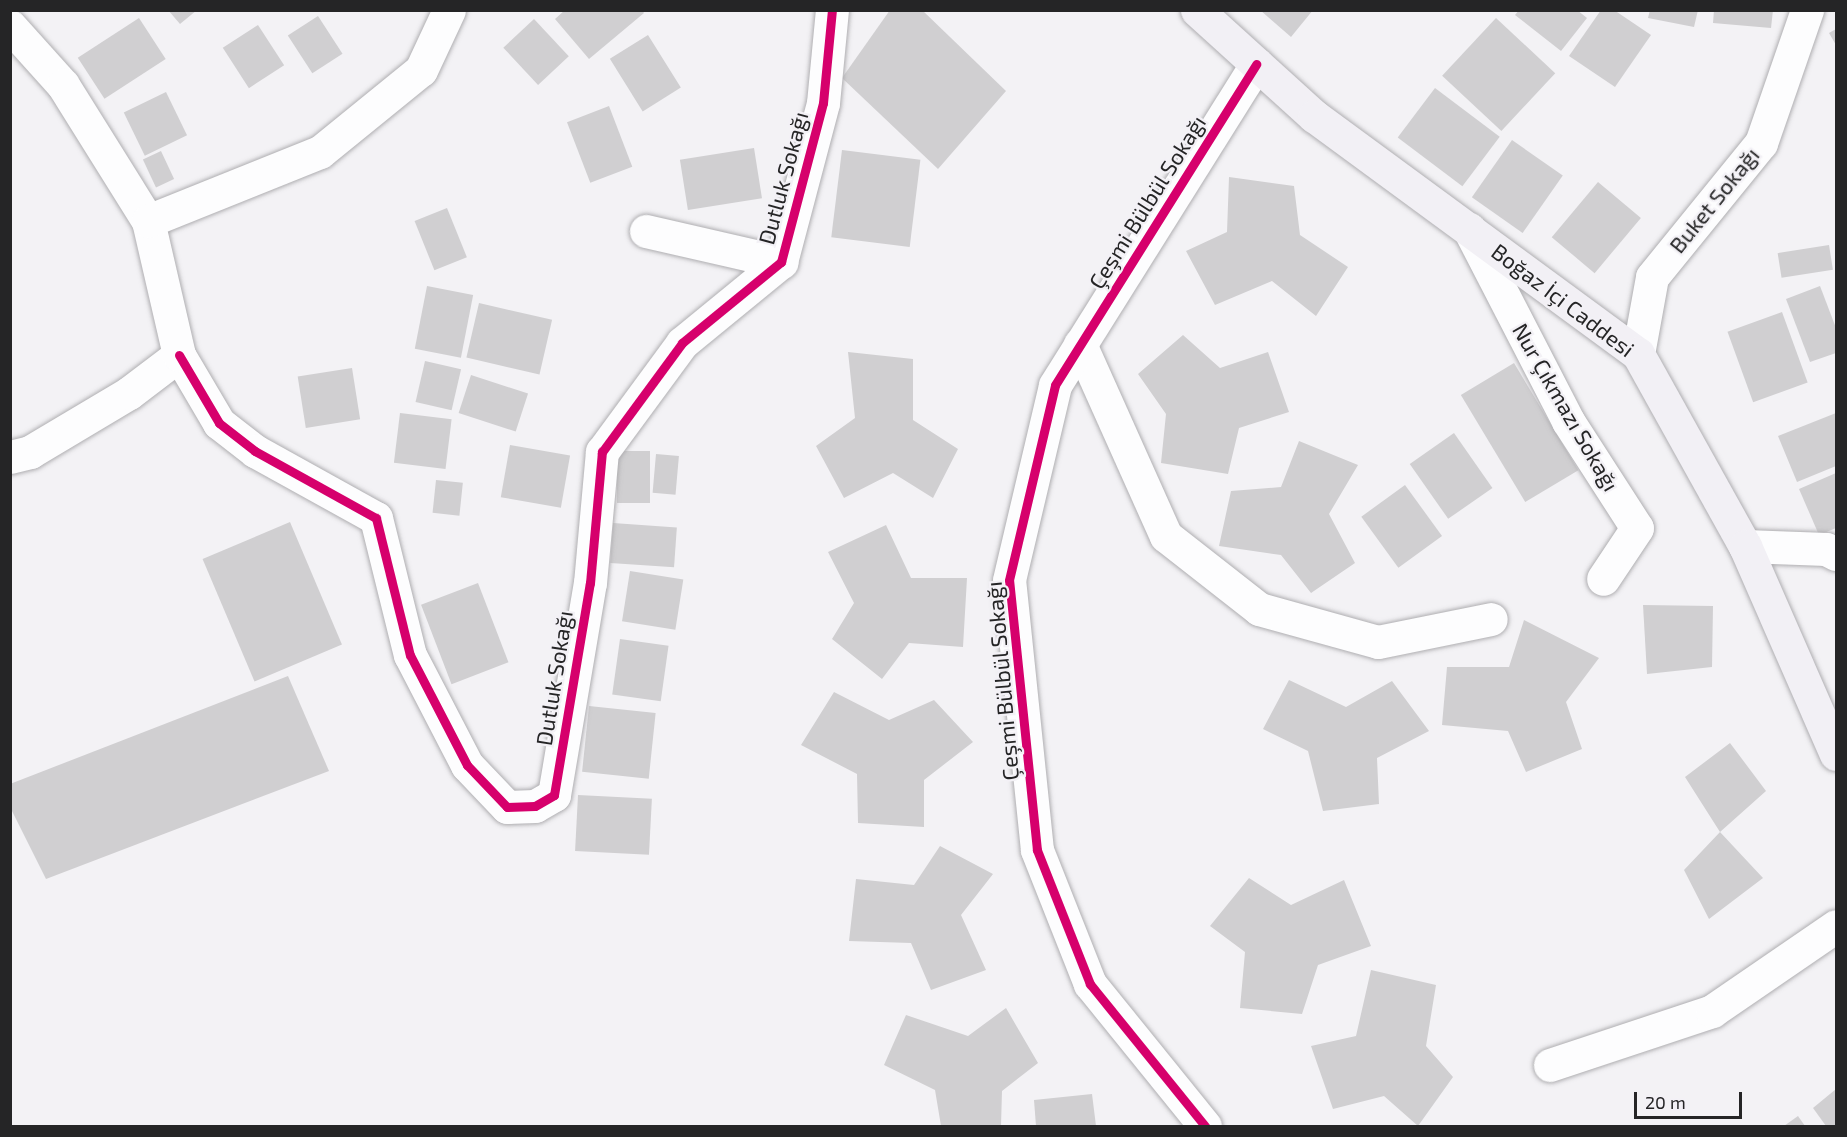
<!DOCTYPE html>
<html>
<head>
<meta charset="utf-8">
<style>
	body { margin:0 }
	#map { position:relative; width:1847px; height:1137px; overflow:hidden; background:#f3f2f5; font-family:"Exo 2",sans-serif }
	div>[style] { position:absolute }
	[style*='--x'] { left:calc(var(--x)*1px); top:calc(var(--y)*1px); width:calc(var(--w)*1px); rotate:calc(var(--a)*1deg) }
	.building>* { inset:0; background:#d0cfd1; transform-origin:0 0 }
	.roads { filter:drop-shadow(0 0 2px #afaeb1) drop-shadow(0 0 2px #afaeb1) }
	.street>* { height:33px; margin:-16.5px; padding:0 16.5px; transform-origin:16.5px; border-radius:16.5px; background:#fdfdfe }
	.primary>* { height:33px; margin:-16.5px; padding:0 16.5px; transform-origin:16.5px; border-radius:16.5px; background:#f2f0f5 }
	.cycleway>* { height:9px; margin:-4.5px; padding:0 4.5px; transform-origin:4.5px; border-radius:4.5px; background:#d6006c }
	span { translate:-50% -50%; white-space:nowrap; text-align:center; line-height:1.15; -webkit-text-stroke:4.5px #f3f1f6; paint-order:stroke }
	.street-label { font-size:22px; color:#252526 }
	.frame { position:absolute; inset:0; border:12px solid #252526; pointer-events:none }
	.scale { position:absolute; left:1634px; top:1092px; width:108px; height:27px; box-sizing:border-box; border:3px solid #252526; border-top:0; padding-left:8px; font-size:18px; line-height:21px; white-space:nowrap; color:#252526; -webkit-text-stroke:4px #f3f1f6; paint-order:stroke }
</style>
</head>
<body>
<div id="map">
	<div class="building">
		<i style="clip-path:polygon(168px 10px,197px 10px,180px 24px)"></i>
		<i style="clip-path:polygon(565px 10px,642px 10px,644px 13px,589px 59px,555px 19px)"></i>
		<i style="clip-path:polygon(890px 10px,922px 10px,1006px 91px,938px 169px,842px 78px)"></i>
		<i style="clip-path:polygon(1260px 10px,1313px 10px,1291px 37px)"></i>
		<i style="clip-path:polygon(1519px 10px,1577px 10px,1587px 18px,1561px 51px,1515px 15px)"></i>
		<i style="clip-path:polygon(1601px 10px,1614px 10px,1651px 35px,1615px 87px,1569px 56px)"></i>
		<i style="clip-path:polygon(1650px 10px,1698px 10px,1694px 27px,1648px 18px)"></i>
		<i style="clip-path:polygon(1714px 10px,1773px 10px,1771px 28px,1713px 23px)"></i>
		<i style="left:318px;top:16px;width:45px;height:36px;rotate:57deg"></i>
		<i style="left:139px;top:18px;width:49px;height:73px;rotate:57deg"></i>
		<i style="left:1496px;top:18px;width:81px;height:79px;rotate:43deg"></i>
		<i style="left:534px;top:19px;width:51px;height:42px;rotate:47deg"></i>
		<i style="left:258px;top:25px;width:48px;height:42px;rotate:57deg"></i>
		<i style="clip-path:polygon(1836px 29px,1836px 45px,1829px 33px)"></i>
		<i style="left:648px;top:35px;width:62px;height:45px;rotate:58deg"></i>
		<i style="left:1435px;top:88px;width:81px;height:62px;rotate:37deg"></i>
		<i style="left:166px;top:92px;width:48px;height:47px;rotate:64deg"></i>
		<i style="left:609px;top:106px;width:65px;height:45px;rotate:69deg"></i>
		<i style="left:1512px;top:140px;width:62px;height:70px;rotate:35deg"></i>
		<i style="left:754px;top:148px;width:51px;height:75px;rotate:81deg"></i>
		<i style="left:842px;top:150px;width:79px;height:88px;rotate:7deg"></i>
		<i style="left:161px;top:151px;width:31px;height:20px;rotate:65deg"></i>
		<i style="clip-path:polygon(1229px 177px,1294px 186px,1300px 235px,1348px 267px,1316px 316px,1272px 281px,1215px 305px,1186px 251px,1227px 232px)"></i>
		<i style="left:1598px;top:182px;width:56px;height:72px;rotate:40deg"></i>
		<i style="left:447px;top:208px;width:53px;height:35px;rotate:68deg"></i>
		<i style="left:1829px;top:245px;width:25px;height:52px;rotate:81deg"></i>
		<i style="left:427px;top:286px;width:47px;height:64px;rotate:11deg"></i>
		<i style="clip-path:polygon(1820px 286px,1836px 328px,1836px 353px,1810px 362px,1786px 299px)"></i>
		<i style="left:479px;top:303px;width:75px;height:56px;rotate:13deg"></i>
		<i style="left:1782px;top:312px;width:75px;height:58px;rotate:70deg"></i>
		<i style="clip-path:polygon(1183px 335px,1220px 368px,1268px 352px,1289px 412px,1239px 428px,1228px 474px,1161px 463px,1166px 414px,1138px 374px)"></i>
		<i style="clip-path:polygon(848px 352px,913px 359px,913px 420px,958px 449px,933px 498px,893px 473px,844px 498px,816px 446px,855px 418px)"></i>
		<i style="left:425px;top:361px;width:37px;height:42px;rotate:13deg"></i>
		<i style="left:1514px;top:363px;width:125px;height:62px;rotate:59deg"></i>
		<i style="left:352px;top:368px;width:52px;height:55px;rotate:81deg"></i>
		<i style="left:471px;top:375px;width:60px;height:40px;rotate:18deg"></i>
		<i style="left:400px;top:413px;width:52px;height:50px;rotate:7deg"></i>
		<i style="clip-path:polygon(1836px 413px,1836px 466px,1797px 482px,1778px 436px)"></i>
		<i style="left:1454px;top:433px;width:67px;height:54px;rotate:55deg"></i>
		<i style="clip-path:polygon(1299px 441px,1358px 465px,1329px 514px,1355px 563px,1311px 593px,1281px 555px,1219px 546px,1231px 491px,1281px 487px)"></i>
		<i style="left:510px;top:445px;width:61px;height:53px;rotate:10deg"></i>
		<i style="left:617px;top:451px;width:33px;height:52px"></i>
		<i style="left:656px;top:454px;width:23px;height:39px;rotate:5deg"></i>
		<i style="clip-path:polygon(1836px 473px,1836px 528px,1819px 535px,1799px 489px)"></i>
		<i style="left:436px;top:480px;width:27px;height:33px;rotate:6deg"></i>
		<i style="left:1405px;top:485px;width:63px;height:54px;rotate:54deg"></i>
		<i style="left:290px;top:522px;width:133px;height:95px;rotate:67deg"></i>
		<i style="left:613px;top:523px;width:64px;height:40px;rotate:4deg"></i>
		<i style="clip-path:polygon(886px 525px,911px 578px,967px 578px,963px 647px,909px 643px,882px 679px,832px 639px,854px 603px,828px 552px)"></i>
		<i style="left:630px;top:571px;width:54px;height:51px;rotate:9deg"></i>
		<i style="left:478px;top:583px;width:85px;height:61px;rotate:69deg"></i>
		<i style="clip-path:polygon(1643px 605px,1713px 606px,1712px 667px,1647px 674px)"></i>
		<i style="clip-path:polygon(1524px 620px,1599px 658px,1566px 702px,1582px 749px,1526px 772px,1508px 731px,1442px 725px,1447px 667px,1509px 667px)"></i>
		<i style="left:620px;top:639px;width:49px;height:56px;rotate:8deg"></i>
		<i style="clip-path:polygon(288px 676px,329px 771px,46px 879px,10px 807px,10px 784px)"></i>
		<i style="clip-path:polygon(1289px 680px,1346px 707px,1392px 681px,1429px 731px,1377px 758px,1379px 804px,1323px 811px,1308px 751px,1263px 729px)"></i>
		<i style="clip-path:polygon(834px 692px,889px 720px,934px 700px,973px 742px,924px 780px,924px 827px,858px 823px,857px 774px,801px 745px)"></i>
		<i style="left:589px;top:706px;width:67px;height:66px;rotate:6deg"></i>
		<i style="clip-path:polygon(1730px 743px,1766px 791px,1720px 832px,1763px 878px,1709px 919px,1684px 870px,1720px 832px,1685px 777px)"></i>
		<i style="left:578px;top:795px;width:74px;height:56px;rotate:3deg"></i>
		<i style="clip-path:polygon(940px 846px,993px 874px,961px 915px,986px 970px,931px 990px,911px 943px,849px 941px,856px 879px,914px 885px)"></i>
		<i style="clip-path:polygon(1249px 878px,1291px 905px,1344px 880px,1371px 946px,1318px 965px,1302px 1014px,1240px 1008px,1245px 952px,1210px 926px)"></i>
		<i style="clip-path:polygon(1371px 970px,1436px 985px,1426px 1046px,1453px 1077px,1418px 1126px,1384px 1096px,1333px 1109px,1311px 1046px,1356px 1036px)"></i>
		<i style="clip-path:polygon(1006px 1008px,1038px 1063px,1002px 1091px,1001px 1126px,941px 1126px,935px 1090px,884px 1065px,906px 1015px,968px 1036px)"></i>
		<i style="clip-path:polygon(1836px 1089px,1836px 1126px,1826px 1126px,1813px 1108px)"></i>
		<i style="clip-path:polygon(1092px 1094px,1096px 1126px,1036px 1126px,1034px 1100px)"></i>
		<i style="clip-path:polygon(1798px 1116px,1805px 1126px,1784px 1126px)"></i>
	</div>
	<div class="roads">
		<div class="street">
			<i style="--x:10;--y:26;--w:79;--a:48.1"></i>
			<i style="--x:63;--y:85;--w:160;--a:58"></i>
			<i style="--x:1469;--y:229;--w:216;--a:62.7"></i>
			<i style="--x:1568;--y:421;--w:127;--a:57.2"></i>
			<i style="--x:1637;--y:528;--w:61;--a:123.7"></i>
			<i style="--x:646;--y:231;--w:139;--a:12.9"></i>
			<i style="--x:1080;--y:344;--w:210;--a:65.9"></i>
			<i style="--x:1166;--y:536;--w:118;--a:38.1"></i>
			<i style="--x:1259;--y:609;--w:123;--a:15.5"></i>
			<i style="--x:1378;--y:642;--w:115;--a:-11.5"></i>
			<i style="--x:1638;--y:354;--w:78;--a:-79.7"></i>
			<i style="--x:1652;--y:277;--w:173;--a:-50.9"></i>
			<i style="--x:1761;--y:143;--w:141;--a:-70.9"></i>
			<i style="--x:179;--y:355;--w:79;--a:59.5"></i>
			<i style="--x:219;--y:423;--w:46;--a:37.9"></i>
			<i style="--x:255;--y:451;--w:138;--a:29"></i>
			<i style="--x:376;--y:518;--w:141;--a:76.1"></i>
			<i style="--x:410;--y:655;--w:124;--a:62.6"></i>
			<i style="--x:467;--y:765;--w:58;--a:46.4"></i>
			<i style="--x:507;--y:807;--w:28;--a:-2"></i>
			<i style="--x:535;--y:806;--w:22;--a:-30"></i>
			<i style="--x:554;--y:795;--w:215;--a:-80.4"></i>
			<i style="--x:590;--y:583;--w:132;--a:-84.8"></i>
			<i style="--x:602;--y:452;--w:135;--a:-53.7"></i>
			<i style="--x:682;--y:343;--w:128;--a:-39.3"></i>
			<i style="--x:781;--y:262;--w:164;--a:-75.2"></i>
			<i style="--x:823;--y:103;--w:93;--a:-84.5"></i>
			<i style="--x:10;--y:457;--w:21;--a:-14"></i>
			<i style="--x:30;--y:452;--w:115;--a:-30.8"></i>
			<i style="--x:129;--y:393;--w:63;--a:-37.2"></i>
			<i style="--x:179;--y:355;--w:138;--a:-103"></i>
			<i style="--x:148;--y:221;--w:185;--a:-21.9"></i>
			<i style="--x:320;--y:152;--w:130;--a:-39.1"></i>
			<i style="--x:421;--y:70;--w:66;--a:-65"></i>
			<i style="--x:1745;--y:546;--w:81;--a:2.1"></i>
			<i style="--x:1826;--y:549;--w:11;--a:27"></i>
			<i style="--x:1550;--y:1065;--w:171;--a:-18.4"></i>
			<i style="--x:1712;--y:1011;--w:150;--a:-34.4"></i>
			<i style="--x:1205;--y:1126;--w:183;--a:-129"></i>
			<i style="--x:1090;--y:984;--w:144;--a:-111.6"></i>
			<i style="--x:1037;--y:850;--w:271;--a:-95.9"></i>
			<i style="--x:1009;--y:580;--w:200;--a:-76.7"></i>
			<i style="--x:1055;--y:385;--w:379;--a:-57.9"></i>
		</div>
		<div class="primary">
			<i style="--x:1197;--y:10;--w:158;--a:42.2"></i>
			<i style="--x:1314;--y:116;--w:402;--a:36.3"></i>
			<i style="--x:1638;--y:354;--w:220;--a:60.9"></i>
			<i style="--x:1745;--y:546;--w:227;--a:66.4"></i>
		</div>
	</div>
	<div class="cycleway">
		<i style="--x:179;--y:355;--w:79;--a:59.5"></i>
		<i style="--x:219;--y:423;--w:46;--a:37.9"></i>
		<i style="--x:255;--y:451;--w:138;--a:29"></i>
		<i style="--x:376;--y:518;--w:141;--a:76.1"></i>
		<i style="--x:410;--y:655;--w:124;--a:62.6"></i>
		<i style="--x:467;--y:765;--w:58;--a:46.4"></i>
		<i style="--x:507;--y:807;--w:28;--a:-2"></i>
		<i style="--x:535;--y:806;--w:22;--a:-30"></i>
		<i style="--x:554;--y:795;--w:215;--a:-80.4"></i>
		<i style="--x:590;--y:583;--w:132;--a:-84.8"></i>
		<i style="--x:602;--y:452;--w:135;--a:-53.7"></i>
		<i style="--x:682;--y:343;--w:128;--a:-39.3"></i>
		<i style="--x:781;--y:262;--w:164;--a:-75.2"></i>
		<i style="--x:823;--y:103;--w:93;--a:-84.5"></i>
		<i style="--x:1205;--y:1126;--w:183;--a:-129"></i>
		<i style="--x:1090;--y:984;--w:144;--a:-111.6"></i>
		<i style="--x:1037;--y:850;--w:271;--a:-95.9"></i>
		<i style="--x:1009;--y:580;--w:200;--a:-76.7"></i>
		<i style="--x:1055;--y:385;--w:379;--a:-57.9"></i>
	</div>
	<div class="street-label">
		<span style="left:783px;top:178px;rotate:-75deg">Dutluk Sokağı</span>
		<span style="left:1714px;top:200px;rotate:-51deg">Buket Sokağı</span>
		<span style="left:1147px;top:202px;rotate:-58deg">Çeşmi Bülbül Sokağı</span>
		<span style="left:1563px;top:300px;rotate:37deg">Boğaz İçi Caddesi</span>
		<span style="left:1566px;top:407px;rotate:60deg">Nur Çıkmazı Sokağı</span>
		<span style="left:554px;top:678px;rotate:-81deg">Dutluk Sokağı</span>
		<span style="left:1002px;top:681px;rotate:-95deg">Çeşmi Bülbül Sokağı</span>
	</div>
	<div class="frame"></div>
	<div class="scale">20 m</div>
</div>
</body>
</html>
